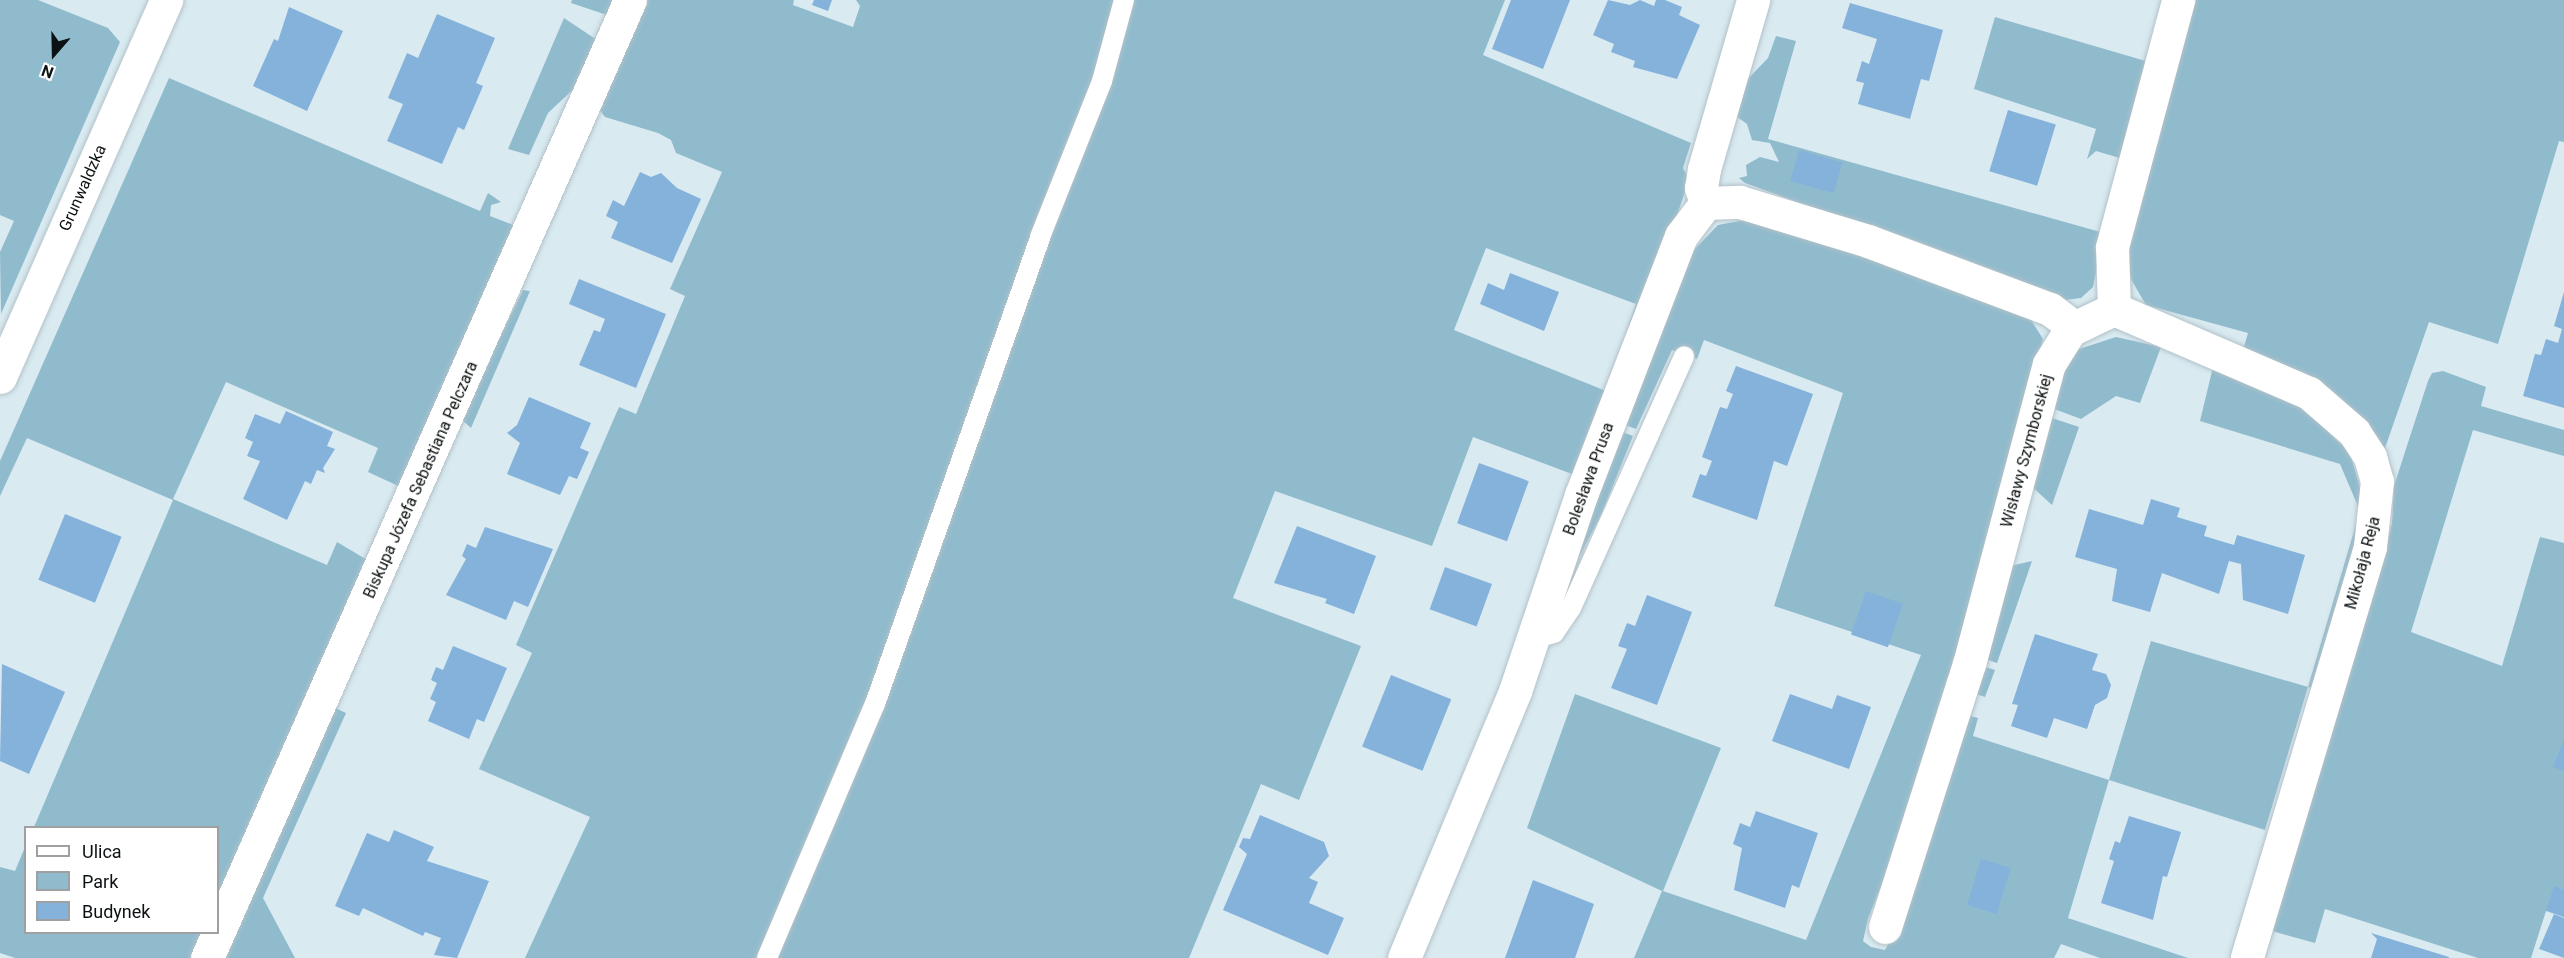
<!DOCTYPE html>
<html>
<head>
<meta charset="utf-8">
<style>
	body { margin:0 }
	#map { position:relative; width:2564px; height:958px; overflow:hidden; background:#d9eaf1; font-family:Roboto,sans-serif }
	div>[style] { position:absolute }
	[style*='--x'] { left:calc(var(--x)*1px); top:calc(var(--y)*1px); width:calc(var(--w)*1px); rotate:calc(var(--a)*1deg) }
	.green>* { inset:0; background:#90bbcd }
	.building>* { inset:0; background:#85b2db; transform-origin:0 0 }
	.roads { filter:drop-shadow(0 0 2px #b2c1c8) drop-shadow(0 0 2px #b2c1c8) }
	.service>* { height:20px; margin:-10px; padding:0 10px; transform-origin:10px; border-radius:10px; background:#fff }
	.minor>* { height:33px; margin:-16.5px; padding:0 16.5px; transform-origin:16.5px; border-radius:16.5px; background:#fff }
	span { translate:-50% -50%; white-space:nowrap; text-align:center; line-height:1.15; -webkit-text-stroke:4.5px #fff; paint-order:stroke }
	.street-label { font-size:16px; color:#0c1113 }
	.legend { position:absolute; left:24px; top:826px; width:195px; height:108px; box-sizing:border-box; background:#fff; border:2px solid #9ea0a1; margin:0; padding:8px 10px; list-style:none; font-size:18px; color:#0c1113 }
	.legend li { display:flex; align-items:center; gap:12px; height:30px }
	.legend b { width:30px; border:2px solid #9ea0a1 }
	.north { position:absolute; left:24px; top:24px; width:60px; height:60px; -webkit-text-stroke:4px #fff; paint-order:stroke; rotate:200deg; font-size:16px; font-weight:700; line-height:24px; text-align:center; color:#0c1113 }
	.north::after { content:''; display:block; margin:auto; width:21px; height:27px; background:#0c1113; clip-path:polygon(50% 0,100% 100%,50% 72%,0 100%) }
</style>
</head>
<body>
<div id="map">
	<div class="green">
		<i style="clip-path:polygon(0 0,38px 0,108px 28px,120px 42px,1px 314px,0 252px,14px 221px,0 215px)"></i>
		<i style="clip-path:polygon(572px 0,620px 0,613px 17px,571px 3px)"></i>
		<i style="clip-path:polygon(641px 0,794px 0,793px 5px,853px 27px,860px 6px,856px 0,1505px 0,1483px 55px,1691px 143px,1683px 168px,1689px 180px,1675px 221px,1623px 342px,1636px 304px,1486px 248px,1454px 330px,1611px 393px,1528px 614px,1524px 614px,1572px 474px,1473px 437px,1432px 546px,1275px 491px,1233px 598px,1361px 646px,1299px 800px,1261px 784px,1189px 958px,525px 958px,590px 817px,479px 769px,532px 653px,516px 645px,619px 407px,636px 414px,685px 296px,670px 289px,722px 172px,676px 153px,671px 140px,658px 133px,605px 117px,596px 105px)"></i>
		<i style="clip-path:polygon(2192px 0,2564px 0,2564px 142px,2559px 141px,2498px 344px,2429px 322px,2385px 448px,2370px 431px,2243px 350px,2248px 333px,2146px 305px,2132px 281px,2127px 262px,2130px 221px)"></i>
		<i style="clip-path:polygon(1995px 17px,2149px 62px,2123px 159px,2096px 151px,2087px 159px,2096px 129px,1974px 89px)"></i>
		<i style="clip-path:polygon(564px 18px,597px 40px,579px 84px,548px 113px,529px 155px,508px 149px)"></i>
		<i style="clip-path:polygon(1776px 36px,1796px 41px,1768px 139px,2104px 233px,2093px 287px,2081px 298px,2065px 300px,1745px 183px,1739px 178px,1747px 176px,1746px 165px,1760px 157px,1779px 162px,1770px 143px,1752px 140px,1747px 124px,1733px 114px,1739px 88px,1768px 58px)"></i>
		<i style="clip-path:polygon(169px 78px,480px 211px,488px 193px,501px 202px,491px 205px,490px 216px,516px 226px,407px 490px,368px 472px,378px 448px,226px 382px,173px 499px,327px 565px,337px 542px,374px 564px,218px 913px,218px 828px,34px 827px,173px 500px,27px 438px,0 496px,0 461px)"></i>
		<i style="clip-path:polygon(1744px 220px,1887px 260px,2028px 315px,2043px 339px,1997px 523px,1889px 866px,1868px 919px,1863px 941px,1871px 947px,1885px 950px,1900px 922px,1966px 715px,1978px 718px,1973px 736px,2109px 780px,2151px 641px,2308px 687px,2360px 511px,2340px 464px,2200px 421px,2213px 367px,2298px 403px,2350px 453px,2365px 505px,2315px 689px,2308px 687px,2265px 830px,2109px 780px,2068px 918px,2188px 958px,2100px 958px,2061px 944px,2054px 958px,1634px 958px,1662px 891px,1527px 828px,1575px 694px,1721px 748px,1663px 891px,1806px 940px,1921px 655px,1774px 606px,1843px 393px,1704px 340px,1697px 359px,1672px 350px,1636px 429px,1620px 423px,1688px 256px,1718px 225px)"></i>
		<i style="clip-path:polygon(523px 290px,530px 291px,471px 428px,460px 418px)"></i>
		<i style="clip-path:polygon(2116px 337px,2161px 347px,2140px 403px,2116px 396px,2081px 419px,2049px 407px,2062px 369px,2076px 350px)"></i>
		<i style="clip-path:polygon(2443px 371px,2486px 387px,2481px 406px,2564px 430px,2564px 456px,2473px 430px,2411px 632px,2502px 666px,2540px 537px,2564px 543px,2564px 917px,2546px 911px,2531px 958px,2478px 958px,2325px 909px,2315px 943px,2268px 930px,2383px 562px,2392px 523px,2394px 486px,2428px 381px,2432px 373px)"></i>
		<i style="clip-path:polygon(2046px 416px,2079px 427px,2052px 505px,2030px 485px)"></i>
		<i style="clip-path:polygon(1617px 430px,1633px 436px,1601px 515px,1561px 592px)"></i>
		<i style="clip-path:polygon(2032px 561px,1997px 663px,1985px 659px,1982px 666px,1995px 670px,1985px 697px,1967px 691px,2006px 567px)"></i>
		<i style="clip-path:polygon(333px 707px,346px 713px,263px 898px,295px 958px,226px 958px)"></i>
		<i style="clip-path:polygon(25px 847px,26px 932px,208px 933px,195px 958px,15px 958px,0 953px,0 867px,15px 871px)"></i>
	</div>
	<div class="building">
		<i style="clip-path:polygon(814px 0,832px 0,828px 11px,812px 5px)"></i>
		<i style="clip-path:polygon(1511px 0,1570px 0,1543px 69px,1492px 49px)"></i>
		<i style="clip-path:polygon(1608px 0,1630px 5px,1640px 0,1654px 6px,1656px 0,1665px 0,1682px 7px,1679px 15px,1700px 25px,1677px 79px,1633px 67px,1635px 61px,1611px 52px,1614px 44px,1593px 35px)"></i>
		<i style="clip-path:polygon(1850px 3px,1943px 30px,1929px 81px,1921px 79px,1910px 119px,1858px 104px,1864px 83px,1856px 81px,1862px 61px,1869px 64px,1877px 39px,1842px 28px)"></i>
		<i style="clip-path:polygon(289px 7px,343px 31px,307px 111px,253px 86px,274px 39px,278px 41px)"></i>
		<i style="clip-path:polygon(437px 14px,495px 38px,476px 83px,483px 86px,464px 130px,458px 127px,442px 164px,387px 141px,403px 104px,388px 98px,407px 53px,418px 58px)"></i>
		<i style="left:2008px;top:110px;width:50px;height:64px;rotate:17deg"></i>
		<i style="left:1799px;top:150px;width:45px;height:32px;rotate:16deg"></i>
		<i style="clip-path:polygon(640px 172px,651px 177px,661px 173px,677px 188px,701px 199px,672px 263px,611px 238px,618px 222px,606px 216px,613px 200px,624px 206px)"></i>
		<i style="clip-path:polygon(1510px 273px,1559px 292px,1544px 331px,1480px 304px,1488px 283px,1504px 290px)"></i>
		<i style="clip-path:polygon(579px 279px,666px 314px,636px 388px,579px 365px,594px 330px,600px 332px,605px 319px,569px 304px)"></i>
		<i style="clip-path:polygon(2564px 292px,2564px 408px,2523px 396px,2535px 354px,2541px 355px,2546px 339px,2558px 343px,2562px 329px,2554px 326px)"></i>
		<i style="clip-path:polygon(1736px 366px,1813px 394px,1787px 466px,1774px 461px,1757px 520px,1692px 497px,1700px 474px,1706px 476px,1712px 461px,1702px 457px,1720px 407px,1727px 409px,1733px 394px,1726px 391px)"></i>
		<i style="clip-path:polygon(529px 397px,591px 423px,580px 448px,589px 452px,577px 479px,569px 476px,560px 495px,507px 474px,520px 443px,507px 433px,517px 425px)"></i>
		<i style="clip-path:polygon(286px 411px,333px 432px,327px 446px,335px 449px,323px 468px,325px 473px,317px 470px,311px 484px,305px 481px,287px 520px,243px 499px,260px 461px,247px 456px,253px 442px,245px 438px,255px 414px,280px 424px)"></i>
		<i style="left:1479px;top:463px;width:53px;height:64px;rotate:20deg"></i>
		<i style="clip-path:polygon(2151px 499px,2180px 508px,2177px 517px,2207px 526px,2204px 536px,2234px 545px,2237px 535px,2305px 555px,2288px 614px,2243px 600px,2241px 564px,2229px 561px,2219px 594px,2162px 573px,2150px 612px,2112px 601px,2117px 569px,2075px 557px,2089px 509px,2143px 525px)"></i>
		<i style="left:65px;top:514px;width:61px;height:71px;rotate:22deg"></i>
		<i style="clip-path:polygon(1297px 526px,1376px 556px,1354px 614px,1325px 603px,1327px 599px,1274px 583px)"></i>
		<i style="clip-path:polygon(485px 527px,553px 549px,528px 607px,514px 601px,506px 620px,446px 595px,466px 559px,462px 556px,467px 544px,476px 548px)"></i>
		<i style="left:1445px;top:567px;width:50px;height:45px;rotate:20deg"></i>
		<i style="left:1866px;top:591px;width:39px;height:46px;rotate:19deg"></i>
		<i style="clip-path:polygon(1647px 595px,1692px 612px,1657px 705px,1611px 688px,1627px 649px,1618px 646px,1627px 623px,1635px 626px)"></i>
		<i style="clip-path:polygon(2035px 634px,2098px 654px,2092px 670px,2106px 674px,2111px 685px,2107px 698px,2095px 705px,2087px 729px,2054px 718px,2047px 738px,2011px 726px,2018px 705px,2012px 704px)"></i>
		<i style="clip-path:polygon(453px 646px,507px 668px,484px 722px,477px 719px,469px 739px,428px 721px,436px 702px,430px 699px,437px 683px,431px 680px,436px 667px,443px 670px)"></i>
		<i style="clip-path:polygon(2px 664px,65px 692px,29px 774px,0 761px)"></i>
		<i style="left:1391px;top:675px;width:65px;height:77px;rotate:22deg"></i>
		<i style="clip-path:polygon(1790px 694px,1832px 709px,1837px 695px,1871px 707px,1849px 769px,1772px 741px)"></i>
		<i style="clip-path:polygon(2564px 739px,2564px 771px,2553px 767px)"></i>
		<i style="clip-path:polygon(1756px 811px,1818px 833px,1799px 888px,1792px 885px,1785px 908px,1734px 890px,1742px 848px,1733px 844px,1740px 823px,1750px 827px)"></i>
		<i style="clip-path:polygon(1260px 815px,1324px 842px,1329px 856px,1309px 878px,1318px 882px,1309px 903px,1344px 918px,1328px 955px,1223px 910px,1247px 854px,1239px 847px,1243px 838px,1250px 839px)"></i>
		<i style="clip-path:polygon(2129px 816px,2181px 832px,2167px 877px,2163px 876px,2153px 920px,2101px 903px,2114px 861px,2109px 859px,2115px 841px,2120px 843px)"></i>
		<i style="clip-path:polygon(394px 830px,434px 847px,427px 861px,489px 881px,457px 958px,434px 955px,441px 938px,425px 932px,423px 936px,363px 908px,359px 916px,335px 906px,367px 833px,389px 842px)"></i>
		<i style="left:1981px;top:859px;width:31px;height:48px;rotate:17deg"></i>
		<i style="clip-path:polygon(1533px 880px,1594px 904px,1575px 958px,1505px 958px)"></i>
		<i style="clip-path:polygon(2554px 886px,2564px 890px,2564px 917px,2546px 910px)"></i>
		<i style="clip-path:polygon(2554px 914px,2564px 918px,2564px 958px,2539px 949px)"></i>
		<i style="clip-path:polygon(2371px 933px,2449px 957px,2449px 958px,2371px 958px,2377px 939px)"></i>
	</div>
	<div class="roads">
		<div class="service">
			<i style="--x:1533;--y:639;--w:22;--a:-16"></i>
			<i style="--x:1554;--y:633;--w:30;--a:-56"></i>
			<i style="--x:1571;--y:608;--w:276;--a:-65.8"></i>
			<i style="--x:767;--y:958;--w:276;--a:-67"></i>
			<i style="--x:875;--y:704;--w:495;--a:-70.5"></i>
			<i style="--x:1040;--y:237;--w:168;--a:-68.3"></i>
			<i style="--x:1102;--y:81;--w:84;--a:-74.8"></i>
		</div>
		<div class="minor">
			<i style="--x:1706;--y:203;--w:34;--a:-2"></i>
			<i style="--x:1740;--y:202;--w:134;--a:16.9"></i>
			<i style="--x:1868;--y:241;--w:194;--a:20.5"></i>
			<i style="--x:2050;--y:309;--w:30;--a:37"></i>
			<i style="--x:2114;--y:309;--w:212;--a:23.3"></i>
			<i style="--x:2309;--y:393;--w:60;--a:40.9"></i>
			<i style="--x:2354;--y:432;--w:30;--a:57"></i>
			<i style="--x:2370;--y:457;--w:25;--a:74"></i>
			<i style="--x:2377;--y:481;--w:66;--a:96.1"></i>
			<i style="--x:2370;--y:547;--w:429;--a:106.7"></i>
			<i style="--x:0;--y:377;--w:412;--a:-66.2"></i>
			<i style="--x:1885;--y:927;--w:276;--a:-72.3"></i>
			<i style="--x:1969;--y:664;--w:310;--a:-75.1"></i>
			<i style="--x:2049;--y:364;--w:40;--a:-58"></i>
			<i style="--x:2070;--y:330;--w:49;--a:-25.5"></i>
			<i style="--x:2114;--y:309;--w:62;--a:-91.8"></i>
			<i style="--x:2112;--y:247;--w:256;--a:-75"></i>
			<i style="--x:207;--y:958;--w:1047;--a:-66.18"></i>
			<i style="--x:1404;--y:958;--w:289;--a:-67.4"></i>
			<i style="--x:1515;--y:691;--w:207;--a:-71.4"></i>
			<i style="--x:1581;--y:495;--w:278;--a:-68.9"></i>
			<i style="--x:1681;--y:236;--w:41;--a:-52.9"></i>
			<i style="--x:1706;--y:203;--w:16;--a:-108"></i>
			<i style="--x:1701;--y:188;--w:19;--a:-81"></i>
			<i style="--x:1704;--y:169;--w:176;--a:-73.8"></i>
		</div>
	</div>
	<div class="street-label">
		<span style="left:83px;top:188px;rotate:-66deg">Grunwaldzka</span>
		<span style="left:2027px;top:451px;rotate:-75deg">Wisławy Szymborskiej</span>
		<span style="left:1589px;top:479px;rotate:-70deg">Bolesława Prusa</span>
		<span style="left:421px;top:480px;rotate:-66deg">Biskupa Józefa Sebastiana Pelczara</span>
		<span style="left:2363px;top:563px;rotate:-75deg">Mikołaja Reja</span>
	</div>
	<ul class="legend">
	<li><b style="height:8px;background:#fff"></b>Ulica</li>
	<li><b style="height:16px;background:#90bbcd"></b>Park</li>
	<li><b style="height:16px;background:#85b2db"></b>Budynek</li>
	</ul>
	<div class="north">N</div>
</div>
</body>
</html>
